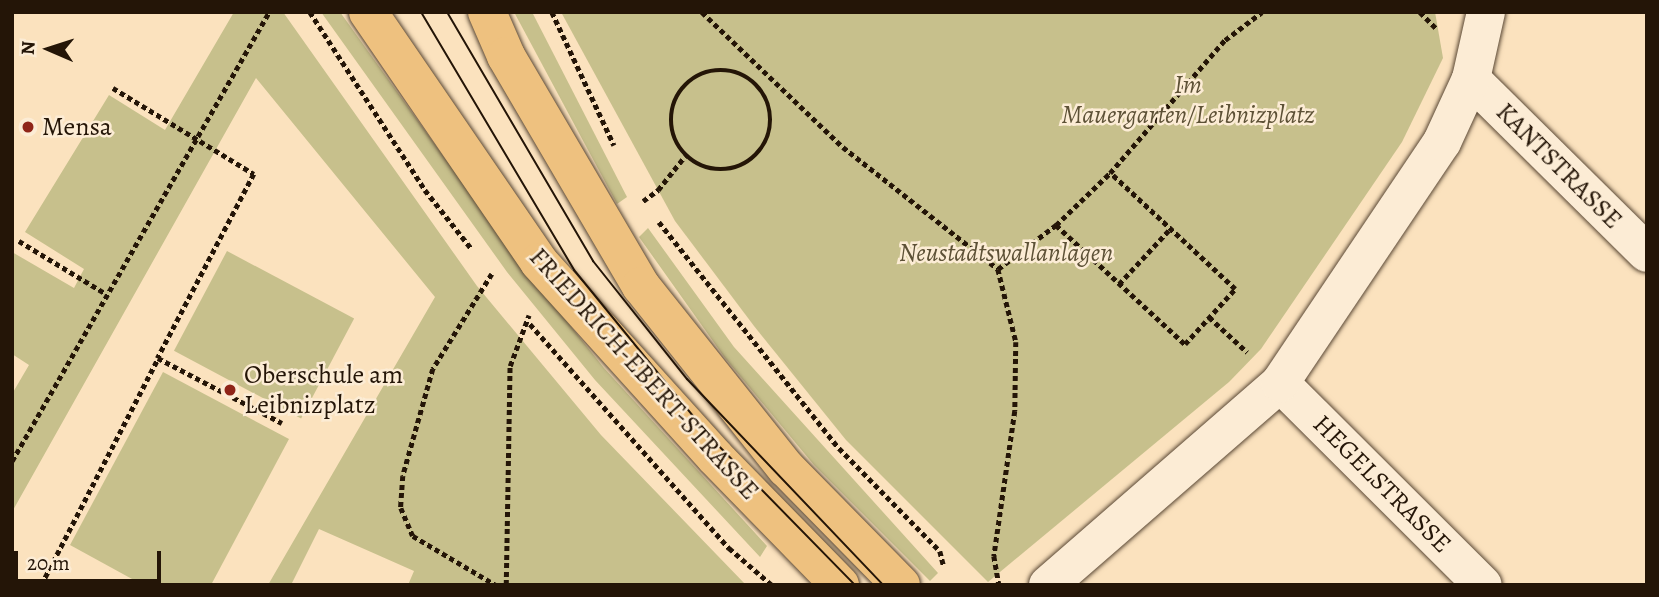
<!DOCTYPE html>
<html>
<head>
<meta charset="utf-8">
<style>
	body { margin:0 }
	#map { position:relative; width:1659px; height:597px; overflow:hidden; background:#fbe2be; font-family:Alegreya,serif }
	div>[style] { position:absolute }
	[style*='--x'] { left:calc(var(--x)*1px); top:calc(var(--y)*1px); width:calc(var(--w)*1px); rotate:calc(var(--a)*1deg) }
	.green>* { inset:0; background:#c7c08c; transform-origin:0 0 }
	.path>* { height:4.5px; margin-top:-2.25px; transform-origin:0; background:repeating-linear-gradient(90deg,#241507 0 5px,transparent 0 8.5px) }
	.path>.ring { margin:-2.25px; padding:0; box-sizing:content-box; background:none; border:4.5px solid #241507; border-radius:50% }
	.roads { filter:drop-shadow(0 0 2px #5a4835) drop-shadow(0 0 2px #5a4835) }
	.minor>* { height:38px; margin:-19px; padding:0 19px; transform-origin:19px; border-radius:19px; background:#fcecd5 }
	.major>* { height:38px; margin:-19px; padding:0 19px; transform-origin:19px; border-radius:19px; background:#eec17f }
	.tram>* { height:2px; margin:-1px; padding:0 1px; transform-origin:1px; border-radius:1px; background:#241507 }
	.dots>* { width:19px; height:19px; translate:-50% -50%; box-sizing:border-box; border:4px solid #fcecd5; border-radius:50% }
	span { translate:-50% -50%; white-space:nowrap; text-align:center; line-height:1.15; -webkit-text-stroke:5px #fcecd5; paint-order:stroke }
	.park-label { font-size:26px; color:#5d5136; font-style:italic }
	.poi-label { font-size:26px; color:#241507 }
	.left { translate:0 -50%; text-align:left }
	.street-label { font-size:26px; color:#241507 }
	.frame { position:absolute; inset:0; border:14px solid #241507; pointer-events:none }
	.north { position:absolute; left:14px; top:14px; width:70px; height:70px; -webkit-text-stroke:5px #fcecd5; paint-order:stroke; rotate:273deg; font-size:19px; font-weight:700; line-height:28px; text-align:center; color:#241507 }
	.north::after { content:''; display:block; margin:auto; width:24px; height:32px; background:#241507; clip-path:polygon(50% 0,100% 100%,50% 72%,0 100%) }
	.scale { position:absolute; left:14px; top:551px; width:147px; height:32px; box-sizing:border-box; border:4px solid #241507; border-top:0; padding-left:9px; font-size:21px; line-height:24px; white-space:nowrap; color:#241507; -webkit-text-stroke:5px #fcecd5; paint-order:stroke }
</style>
</head>
<body>
<div id="map">
	<div class="green">
		<i style="clip-path:polygon(234px 12px,283px 12px,477px 286px,601px 435px,746px 585px,408px 585px,414px 571px,319px 529px,291px 585px,268px 585px,435px 297px,256px 78px,12px 512px,12px 394px,29px 365px,12px 354px,12px 252px,74px 288px,84px 269px,25px 232px,109px 95px,165px 130px)"></i>
		<i style="clip-path:polygon(321px 12px,340px 12px,517px 259px,604px 368px,767px 546px,760px 557px,595px 380px,507px 272px)"></i>
		<i style="clip-path:polygon(514px 12px,532px 12px,627px 197px,617px 204px)"></i>
		<i style="clip-path:polygon(561px 12px,1435px 12px,1443px 58px,1402px 142px,1261px 349px,1229px 382px,988px 582px,846px 440px,754px 326px,675px 221px)"></i>
		<i style="clip-path:polygon(648px 228px,734px 347px,938px 573px,930px 581px,814px 465px,725px 358px,639px 237px)"></i>
		<i style="left:227px;top:251px;width:144px;height:113px;rotate:28deg"></i>
		<i style="clip-path:polygon(163px 372px,289px 439px,211px 585px,143px 585px,70px 545px)"></i>
	</div>
	<div class="path">
		<i style="--x:310;--y:12;--w:212;--a:57.1"></i>
		<i style="--x:425;--y:190;--w:74;--a:51.6"></i>
		<i style="--x:552;--y:12;--w:147;--a:65"></i>
		<i style="--x:702;--y:12;--w:195;--a:43.8"></i>
		<i style="--x:843;--y:147;--w:197;--a:38.2"></i>
		<i style="--x:998;--y:269;--w:75;--a:76.1"></i>
		<i style="--x:1016;--y:342;--w:69;--a:90.8"></i>
		<i style="--x:1015;--y:411;--w:147;--a:98.2"></i>
		<i style="--x:994;--y:556;--w:29;--a:80"></i>
		<i style="--x:1420;--y:12;--w:24;--a:45"></i>
		<i class="ring" style="left:671px;top:70px;width:95.5px;height:95.5px"></i>
		<i style="--x:113;--y:88;--w:165;--a:31.4"></i>
		<i style="--x:254;--y:174;--w:208;--a:117.6"></i>
		<i style="--x:643;--y:201;--w:19;--a:-36"></i>
		<i style="--x:658;--y:190;--w:43;--a:-51.5"></i>
		<i style="--x:659;--y:222;--w:289;--a:51.5"></i>
		<i style="--x:839;--y:448;--w:144;--a:45.6"></i>
		<i style="--x:940;--y:551;--w:16;--a:76"></i>
		<i style="--x:1056;--y:225;--w:176;--a:42.7"></i>
		<i style="--x:1185;--y:344;--w:74;--a:-47.7"></i>
		<i style="--x:1235;--y:289;--w:171;--a:-137.1"></i>
		<i style="--x:19;--y:241;--w:102;--a:31.3"></i>
		<i style="--x:998;--y:269;--w:73;--a:-37.2"></i>
		<i style="--x:1056;--y:225;--w:75;--a:-43.9"></i>
		<i style="--x:1110;--y:173;--w:176;--a:-49.2"></i>
		<i style="--x:1225;--y:40;--w:46;--a:-37.1"></i>
		<i style="--x:492;--y:274;--w:112;--a:121.8"></i>
		<i style="--x:433;--y:369;--w:111;--a:105.7"></i>
		<i style="--x:403;--y:476;--w:32;--a:94"></i>
		<i style="--x:401;--y:508;--w:30;--a:67"></i>
		<i style="--x:413;--y:536;--w:96;--a:30.6"></i>
		<i style="--x:1119;--y:284;--w:75;--a:-47.2"></i>
		<i style="--x:1209;--y:317;--w:52;--a:42.6"></i>
		<i style="--x:530;--y:324;--w:300;--a:48.4"></i>
		<i style="--x:729;--y:548;--w:57;--a:40.7"></i>
		<i style="--x:12;--y:461;--w:517;--a:-60.21"></i>
		<i style="--x:41;--y:585;--w:255;--a:-62.7"></i>
		<i style="--x:158;--y:358;--w:140;--a:27.7"></i>
		<i style="--x:506;--y:585;--w:219;--a:-89"></i>
		<i style="--x:510;--y:366;--w:54;--a:-69.6"></i>
	</div>
	<div class="roads">
		<div class="minor">
			<i style="--x:1471;--y:79;--w:247;--a:44.7"></i>
			<i style="--x:1280;--y:383;--w:286;--a:44.9"></i>
			<i style="--x:1048;--y:585;--w:308;--a:-41"></i>
			<i style="--x:1280;--y:383;--w:290;--a:-56.1"></i>
			<i style="--x:1442;--y:142;--w:69;--a:-65.3"></i>
			<i style="--x:1471;--y:79;--w:69;--a:-77.4"></i>
		</div>
		<div class="major">
			<i style="--x:368;--y:12;--w:303;--a:55.6"></i>
			<i style="--x:539;--y:262;--w:263;--a:47.9"></i>
			<i style="--x:715;--y:457;--w:179;--a:45.7"></i>
			<i style="--x:487;--y:12;--w:48;--a:66.6"></i>
			<i style="--x:506;--y:56;--w:267;--a:59.6"></i>
			<i style="--x:641;--y:286;--w:233;--a:51.5"></i>
			<i style="--x:786;--y:468;--w:164;--a:45.5"></i>
		</div>
	</div>
	<div class="tram">
		<i style="--x:421;--y:12;--w:300;--a:59.3"></i>
		<i style="--x:574;--y:270;--w:215;--a:50.8"></i>
		<i style="--x:710;--y:437;--w:207;--a:45.6"></i>
		<i style="--x:447;--y:12;--w:289;--a:59.6"></i>
		<i style="--x:593;--y:261;--w:151;--a:51.5"></i>
		<i style="--x:687;--y:379;--w:284;--a:46.4"></i>
	</div>
	<div class="dots">
		<i style="left:28px;top:127px;background:#8f2418"></i>
		<i style="left:230px;top:390px;background:#8f2418"></i>
	</div>
	<div class="park-label">
		<span style="left:1188px;top:100px">Im<br>Mauergarten/Leibnizplatz</span>
		<span style="left:1006px;top:253px">Neustadtswallanlagen</span>
	</div>
	<div class="poi-label">
		<span class="left" style="left:42px;top:127px">Mensa</span>
		<span class="left" style="left:244px;top:390px">Oberschule am<br>Leibnizplatz</span>
	</div>
	<div class="street-label">
		<span style="left:1559px;top:166px;rotate:45deg">KANTSTRASSE</span>
		<span style="left:644px;top:374px;rotate:48deg">FRIEDRICH-EBERT-STRASSE</span>
		<span style="left:1382px;top:484px;rotate:45deg">HEGELSTRASSE</span>
	</div>
	<div class="frame"></div>
	<div class="north">N</div>
	<div class="scale">20 m</div>
</div>
</body>
</html>
